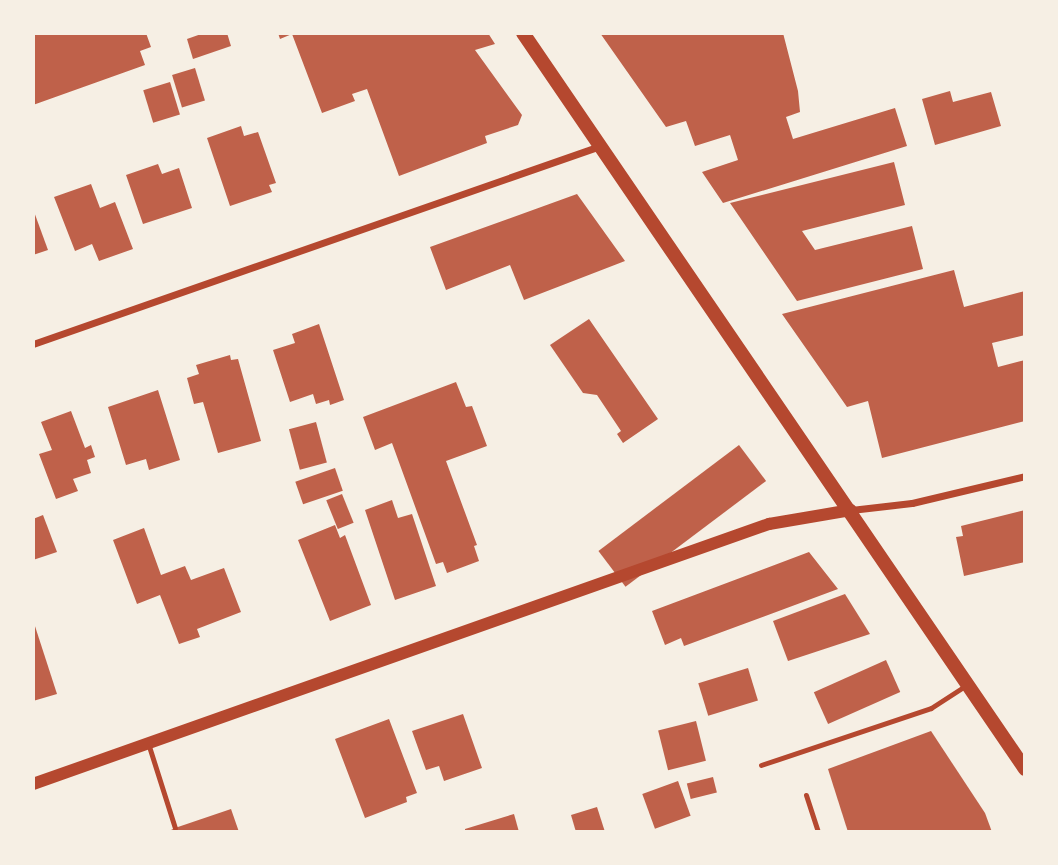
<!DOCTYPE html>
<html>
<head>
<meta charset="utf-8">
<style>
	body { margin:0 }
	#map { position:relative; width:1058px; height:865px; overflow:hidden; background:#f6efe4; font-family:"Times New Roman",serif }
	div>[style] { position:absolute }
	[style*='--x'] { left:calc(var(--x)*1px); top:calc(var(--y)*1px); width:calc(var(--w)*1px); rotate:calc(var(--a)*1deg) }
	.building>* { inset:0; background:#bf614a; transform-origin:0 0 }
	.service>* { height:5px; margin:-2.5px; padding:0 2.5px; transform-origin:2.5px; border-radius:2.5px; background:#b5482f }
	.minor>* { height:7px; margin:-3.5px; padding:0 3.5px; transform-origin:3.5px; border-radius:3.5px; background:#b5482f }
	.tertiary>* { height:12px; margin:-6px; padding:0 6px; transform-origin:6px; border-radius:6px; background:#b5482f }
	.secondary>* { height:14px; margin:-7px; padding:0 7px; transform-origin:7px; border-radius:7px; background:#b5482f }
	span { translate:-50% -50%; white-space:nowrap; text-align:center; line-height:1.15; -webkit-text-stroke:7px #f6efe4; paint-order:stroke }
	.frame { position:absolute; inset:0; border:35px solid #f6efe4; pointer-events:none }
</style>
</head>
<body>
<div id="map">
	<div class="building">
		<i style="clip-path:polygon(33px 33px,146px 33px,151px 47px,140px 51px,145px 65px,33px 105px)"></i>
		<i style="clip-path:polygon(204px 33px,227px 33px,231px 46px,193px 59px,187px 39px)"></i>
		<i style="clip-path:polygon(278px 33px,488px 33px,495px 44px,475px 50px,522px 115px,518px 125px,485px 136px,487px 143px,399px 176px,367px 89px,352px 94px,355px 101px,322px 113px,292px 34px,280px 39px)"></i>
		<i style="clip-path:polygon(600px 33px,783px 33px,798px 91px,800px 112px,786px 117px,793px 139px,895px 108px,907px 146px,723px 203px,702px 172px,738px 160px,730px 135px,695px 146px,686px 121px,666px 127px)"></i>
		<i style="left:195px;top:68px;width:34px;height:24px;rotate:73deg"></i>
		<i style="left:170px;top:82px;width:34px;height:28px;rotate:73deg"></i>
		<i style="clip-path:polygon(950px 91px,953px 102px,991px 92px,1001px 126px,935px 145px,922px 99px)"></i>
		<i style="clip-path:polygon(241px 126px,244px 136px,258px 132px,276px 183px,269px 185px,272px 192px,230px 206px,207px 138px)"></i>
		<i style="clip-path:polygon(894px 162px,905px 205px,802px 231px,815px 250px,912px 226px,923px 269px,797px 301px,730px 203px)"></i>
		<i style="clip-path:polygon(158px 164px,162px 174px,179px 168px,192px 208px,143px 224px,126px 175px)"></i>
		<i style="clip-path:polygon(91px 184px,100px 208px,115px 202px,133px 249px,99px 261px,92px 244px,75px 251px,54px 197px)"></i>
		<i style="clip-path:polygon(577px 194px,625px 261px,524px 300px,510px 265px,446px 290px,430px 247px)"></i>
		<i style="clip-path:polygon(33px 209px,48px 250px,33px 255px)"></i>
		<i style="clip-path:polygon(954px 270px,964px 307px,1025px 291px,1025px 335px,992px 343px,998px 367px,1025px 360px,1025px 421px,882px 458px,868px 401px,847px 407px,782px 314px)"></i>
		<i style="clip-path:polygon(589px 319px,658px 419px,623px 443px,617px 434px,621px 431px,597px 395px,583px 393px,550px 345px)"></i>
		<i style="clip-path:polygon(319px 324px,344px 400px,330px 405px,329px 400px,316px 404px,313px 394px,290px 402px,273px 350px,295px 343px,292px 334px)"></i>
		<i style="clip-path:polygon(230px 355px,231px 360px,238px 359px,261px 441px,218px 453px,203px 402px,194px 404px,187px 378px,199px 374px,196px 365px)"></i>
		<i style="clip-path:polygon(456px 382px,466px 407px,472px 406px,487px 446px,446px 461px,477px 545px,474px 546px,479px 561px,447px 573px,443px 562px,436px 564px,392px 443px,375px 450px,363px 417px)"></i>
		<i style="clip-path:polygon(158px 390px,180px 460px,149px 470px,146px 459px,126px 465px,108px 407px)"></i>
		<i style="clip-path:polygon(71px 411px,85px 448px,91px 445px,95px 457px,87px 460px,91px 473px,73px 479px,78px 491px,56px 499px,39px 454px,52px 450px,41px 422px)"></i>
		<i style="left:316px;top:422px;width:42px;height:28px;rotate:75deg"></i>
		<i style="left:739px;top:445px;width:45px;height:176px;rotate:53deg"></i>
		<i style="left:335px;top:468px;width:24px;height:42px;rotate:71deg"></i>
		<i style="left:342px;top:494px;width:31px;height:17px;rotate:68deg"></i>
		<i style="clip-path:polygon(392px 500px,398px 518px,412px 514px,436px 586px,395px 600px,365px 510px)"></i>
		<i style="clip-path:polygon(1025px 510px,1025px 562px,964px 576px,956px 537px,963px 536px,961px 526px)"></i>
		<i style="clip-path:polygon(43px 515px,57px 552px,33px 560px,33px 519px)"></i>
		<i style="clip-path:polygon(335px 525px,340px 538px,345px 535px,371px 605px,330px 621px,298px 540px)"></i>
		<i style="clip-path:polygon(144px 528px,161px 575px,185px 566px,191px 580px,224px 568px,241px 612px,197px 629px,200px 637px,179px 644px,160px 595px,137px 604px,113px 540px)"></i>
		<i style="clip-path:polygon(809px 552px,838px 589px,684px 646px,681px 638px,665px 645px,652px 611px)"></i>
		<i style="clip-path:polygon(845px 594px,870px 634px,788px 661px,773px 621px)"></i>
		<i style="clip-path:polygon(33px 620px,57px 694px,33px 701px)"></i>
		<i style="left:886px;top:660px;width:35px;height:79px;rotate:66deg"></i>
		<i style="left:748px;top:668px;width:34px;height:52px;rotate:73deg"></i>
		<i style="clip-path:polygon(463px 714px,482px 768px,444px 781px,439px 766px,426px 770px,412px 731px)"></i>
		<i style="clip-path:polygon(389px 719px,417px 793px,406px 797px,407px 802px,365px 818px,335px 739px)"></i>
		<i style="left:696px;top:721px;width:41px;height:39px;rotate:76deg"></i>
		<i style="clip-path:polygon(931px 731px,985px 813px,992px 832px,848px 832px,828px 769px)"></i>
		<i style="left:713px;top:777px;width:16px;height:27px;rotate:76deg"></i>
		<i style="left:678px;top:781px;width:37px;height:38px;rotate:70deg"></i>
		<i style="clip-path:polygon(597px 807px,605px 832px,576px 832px,571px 815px)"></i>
		<i style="clip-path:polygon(231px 809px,239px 832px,167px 832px,175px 828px)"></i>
		<i style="clip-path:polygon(514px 814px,519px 832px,465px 832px,465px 829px)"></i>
	</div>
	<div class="service">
		<i style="--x:148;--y:743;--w:89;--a:72.4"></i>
		<i style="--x:761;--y:765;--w:179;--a:-18.5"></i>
		<i style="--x:931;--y:708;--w:40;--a:-32.9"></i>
		<i style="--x:806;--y:795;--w:39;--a:72"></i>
	</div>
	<div class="minor">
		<i style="--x:33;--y:344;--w:601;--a:-19.25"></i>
		<i style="--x:851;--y:510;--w:61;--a:-6.5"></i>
		<i style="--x:912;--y:503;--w:116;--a:-13.4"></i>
	</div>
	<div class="tertiary">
		<i style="--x:33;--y:784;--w:781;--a:-19.46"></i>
		<i style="--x:769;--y:524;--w:83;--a:-9.7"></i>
	</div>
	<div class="secondary">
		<i style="--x:523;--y:33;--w:891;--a:55.7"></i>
	</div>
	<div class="frame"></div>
</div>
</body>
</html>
